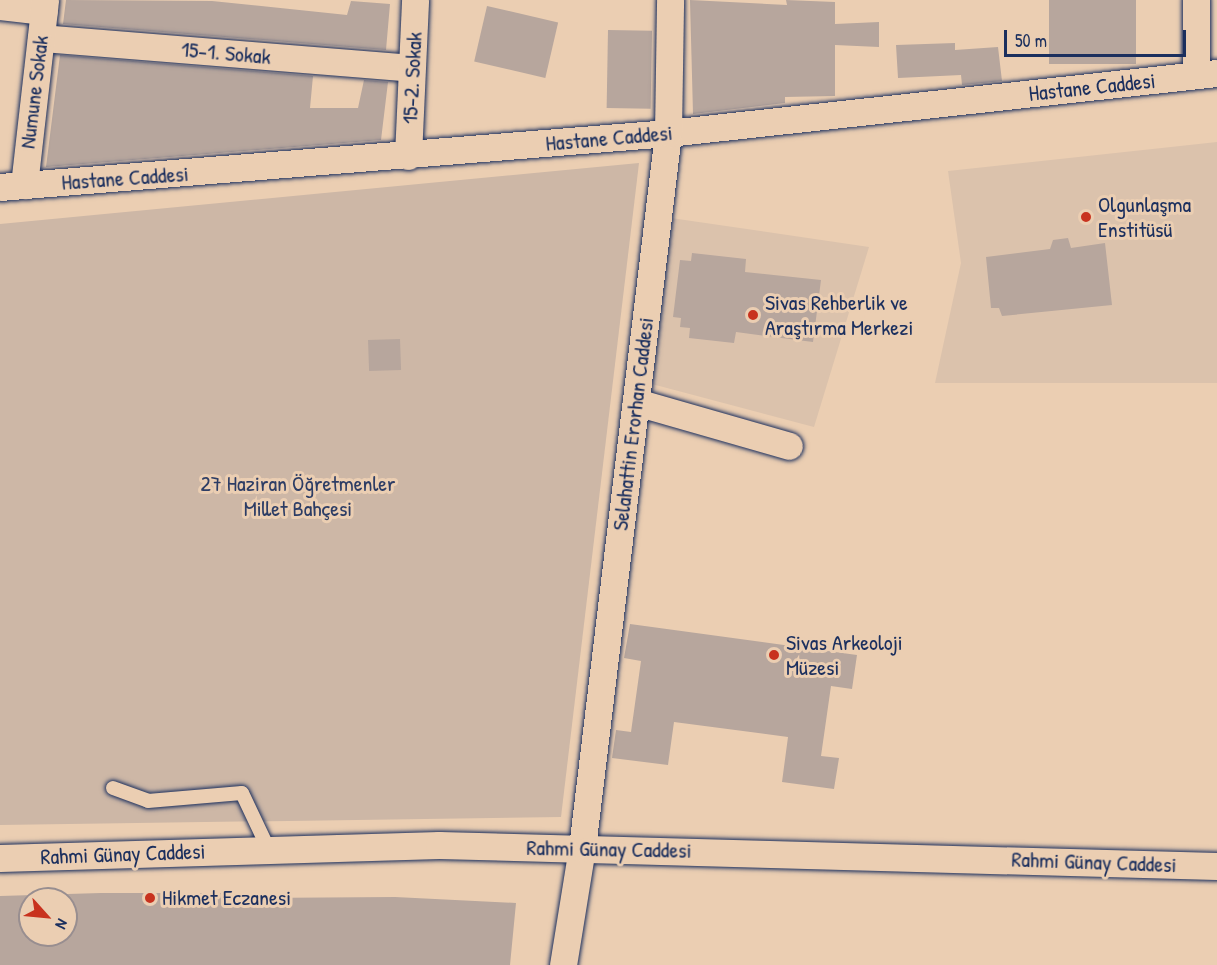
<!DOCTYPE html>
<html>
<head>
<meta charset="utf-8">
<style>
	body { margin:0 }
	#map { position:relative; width:1217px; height:965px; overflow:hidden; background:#ebceb2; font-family:"Patrick Hand",sans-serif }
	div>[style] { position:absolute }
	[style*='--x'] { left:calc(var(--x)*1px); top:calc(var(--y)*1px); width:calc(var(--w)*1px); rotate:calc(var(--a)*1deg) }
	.built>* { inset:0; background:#dbc2ac }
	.green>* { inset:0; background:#cdb7a6 }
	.building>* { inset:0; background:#b7a69d; transform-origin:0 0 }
	.roads { filter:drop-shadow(0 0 2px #1b2f5e) drop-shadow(0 0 2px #1b2f5e) }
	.service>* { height:14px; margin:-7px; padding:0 7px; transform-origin:7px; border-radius:7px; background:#ebceb2 }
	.minor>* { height:27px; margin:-13.5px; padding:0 13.5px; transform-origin:13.5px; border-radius:13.5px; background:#ebceb2 }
	.dots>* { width:16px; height:16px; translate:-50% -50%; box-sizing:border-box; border:3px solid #ebceb2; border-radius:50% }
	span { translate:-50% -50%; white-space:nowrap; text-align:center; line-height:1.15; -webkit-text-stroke:6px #ebceb2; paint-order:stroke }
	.street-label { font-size:22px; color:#1b2f5e }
	.poi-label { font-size:22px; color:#1b2f5e }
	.left { translate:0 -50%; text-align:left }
	.park-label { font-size:22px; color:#2d3d65 }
	.north { position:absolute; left:18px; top:887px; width:60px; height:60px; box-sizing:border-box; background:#ebceb2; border:2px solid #988e90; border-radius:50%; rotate:117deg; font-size:16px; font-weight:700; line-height:24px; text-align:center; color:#1b2f5e }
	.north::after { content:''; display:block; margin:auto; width:21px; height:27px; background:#c8321e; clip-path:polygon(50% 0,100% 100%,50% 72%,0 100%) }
	.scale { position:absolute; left:1004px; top:30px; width:182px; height:27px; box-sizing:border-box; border:3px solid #1b2f5e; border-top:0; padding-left:8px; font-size:18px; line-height:21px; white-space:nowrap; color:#1b2f5e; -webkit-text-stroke:4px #ebceb2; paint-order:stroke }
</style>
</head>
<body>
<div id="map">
	<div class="built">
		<i style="clip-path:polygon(1217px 142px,1217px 383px,935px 383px,961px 263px,948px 171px)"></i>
		<i style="clip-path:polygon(671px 218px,869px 247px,814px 427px,648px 383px)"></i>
	</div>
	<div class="green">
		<i style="clip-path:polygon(639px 163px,561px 817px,0 825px,0 224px)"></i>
	</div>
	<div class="building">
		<i style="clip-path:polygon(66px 0,212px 1px,347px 15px,351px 1px,390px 4px,386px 50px,63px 24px)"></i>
		<i style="clip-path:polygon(690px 0,787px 5px,786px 0,835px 2px,835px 24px,879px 22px,879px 47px,835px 45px,835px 96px,785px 97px,785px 103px,693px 114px)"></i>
		<i style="left:1049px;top:0;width:87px;height:64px"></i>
		<i style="left:487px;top:6px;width:73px;height:57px;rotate:13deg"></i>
		<i style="left:608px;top:30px;width:44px;height:78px;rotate:1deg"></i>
		<i style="clip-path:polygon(955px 43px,955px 50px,998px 47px,1002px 81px,962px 85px,961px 75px,898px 78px,896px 45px)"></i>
		<i style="clip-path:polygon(60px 55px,313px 76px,310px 108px,358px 108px,364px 80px,388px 82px,381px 140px,46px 167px)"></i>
		<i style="clip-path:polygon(1068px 238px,1071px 248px,1105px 243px,1112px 305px,1002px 316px,999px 308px,991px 308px,986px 257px,1050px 249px,1053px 240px)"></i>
		<i style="clip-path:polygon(692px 253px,746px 259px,745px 272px,821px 280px,813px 342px,736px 332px,734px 343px,689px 338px,690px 328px,680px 327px,681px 318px,673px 317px,680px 260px,691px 261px)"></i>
		<i style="left:400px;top:339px;width:31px;height:32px;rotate:88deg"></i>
		<i style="clip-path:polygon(630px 624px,857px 655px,852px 689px,831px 686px,821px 756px,839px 758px,834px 789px,782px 782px,788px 737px,674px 722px,668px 765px,612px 758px,616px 730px,631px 732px,641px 661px,624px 658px)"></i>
		<i style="clip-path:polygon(evenodd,101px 893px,248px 893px,247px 898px,395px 897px,516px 903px,510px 965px,0 965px,0 896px,101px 893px,30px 899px,66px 899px,66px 935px,30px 935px,30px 899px)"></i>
	</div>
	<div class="roads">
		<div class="service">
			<i style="--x:113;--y:788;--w:37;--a:20"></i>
			<i style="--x:148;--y:801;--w:94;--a:-4.9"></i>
			<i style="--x:242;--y:793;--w:63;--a:64.7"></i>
		</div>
		<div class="minor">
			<i style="--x:0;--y:6;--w:44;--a:6.5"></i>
			<i style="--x:41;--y:38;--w:371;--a:4.6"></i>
			<i style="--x:1196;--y:75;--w:75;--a:-90"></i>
			<i style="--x:408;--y:156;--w:156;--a:-87.4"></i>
			<i style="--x:24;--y:185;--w:186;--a:-83.5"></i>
			<i style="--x:0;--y:187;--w:670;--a:-4.62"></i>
			<i style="--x:668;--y:133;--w:552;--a:-6.24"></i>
			<i style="--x:636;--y:402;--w:159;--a:16"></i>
			<i style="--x:0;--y:858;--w:439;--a:-1.7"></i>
			<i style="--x:439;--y:845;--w:778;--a:1.55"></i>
			<i style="--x:563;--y:965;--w:119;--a:-80.8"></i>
			<i style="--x:582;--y:848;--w:720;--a:-83.14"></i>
			<i style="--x:668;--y:133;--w:133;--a:-89.1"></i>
		</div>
	</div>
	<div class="dots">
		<i style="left:1086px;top:217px;background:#c8321e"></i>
		<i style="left:753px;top:315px;background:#c8321e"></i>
		<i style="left:774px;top:655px;background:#c8321e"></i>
		<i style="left:150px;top:898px;background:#c8321e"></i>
	</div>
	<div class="street-label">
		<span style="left:226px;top:53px;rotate:5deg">15-1. Sokak</span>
		<span style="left:412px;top:78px;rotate:-87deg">15-2. Sokak</span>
		<span style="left:1092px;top:87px;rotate:-6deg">Hastane Caddesi</span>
		<span style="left:34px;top:92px;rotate:-83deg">Numune Sokak</span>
		<span style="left:609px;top:138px;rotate:-5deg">Hastane Caddesi</span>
		<span style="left:125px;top:178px;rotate:-4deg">Hastane Caddesi</span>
		<span style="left:633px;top:424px;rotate:-83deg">Selahattin Erorhan Caddesi</span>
		<span style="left:609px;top:849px;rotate:1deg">Rahmi Günay Caddesi</span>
		<span style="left:123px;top:854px;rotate:-2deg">Rahmi Günay Caddesi</span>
		<span style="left:1094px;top:862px;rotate:2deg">Rahmi Günay Caddesi</span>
	</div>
	<div class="poi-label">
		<span class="left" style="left:1098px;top:217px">Olgunlaşma<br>Enstitüsü</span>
		<span class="left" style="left:765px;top:315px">Sivas Rehberlik ve<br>Araştırma Merkezi</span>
		<span class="left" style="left:786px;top:655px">Sivas Arkeoloji<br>Müzesi</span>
		<span class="left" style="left:162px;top:898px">Hikmet Eczanesi</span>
	</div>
	<div class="park-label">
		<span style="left:298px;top:496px">27 Haziran Öğretmenler<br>Millet Bahçesi</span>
	</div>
	<div class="north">N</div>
	<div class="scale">50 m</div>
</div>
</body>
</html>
